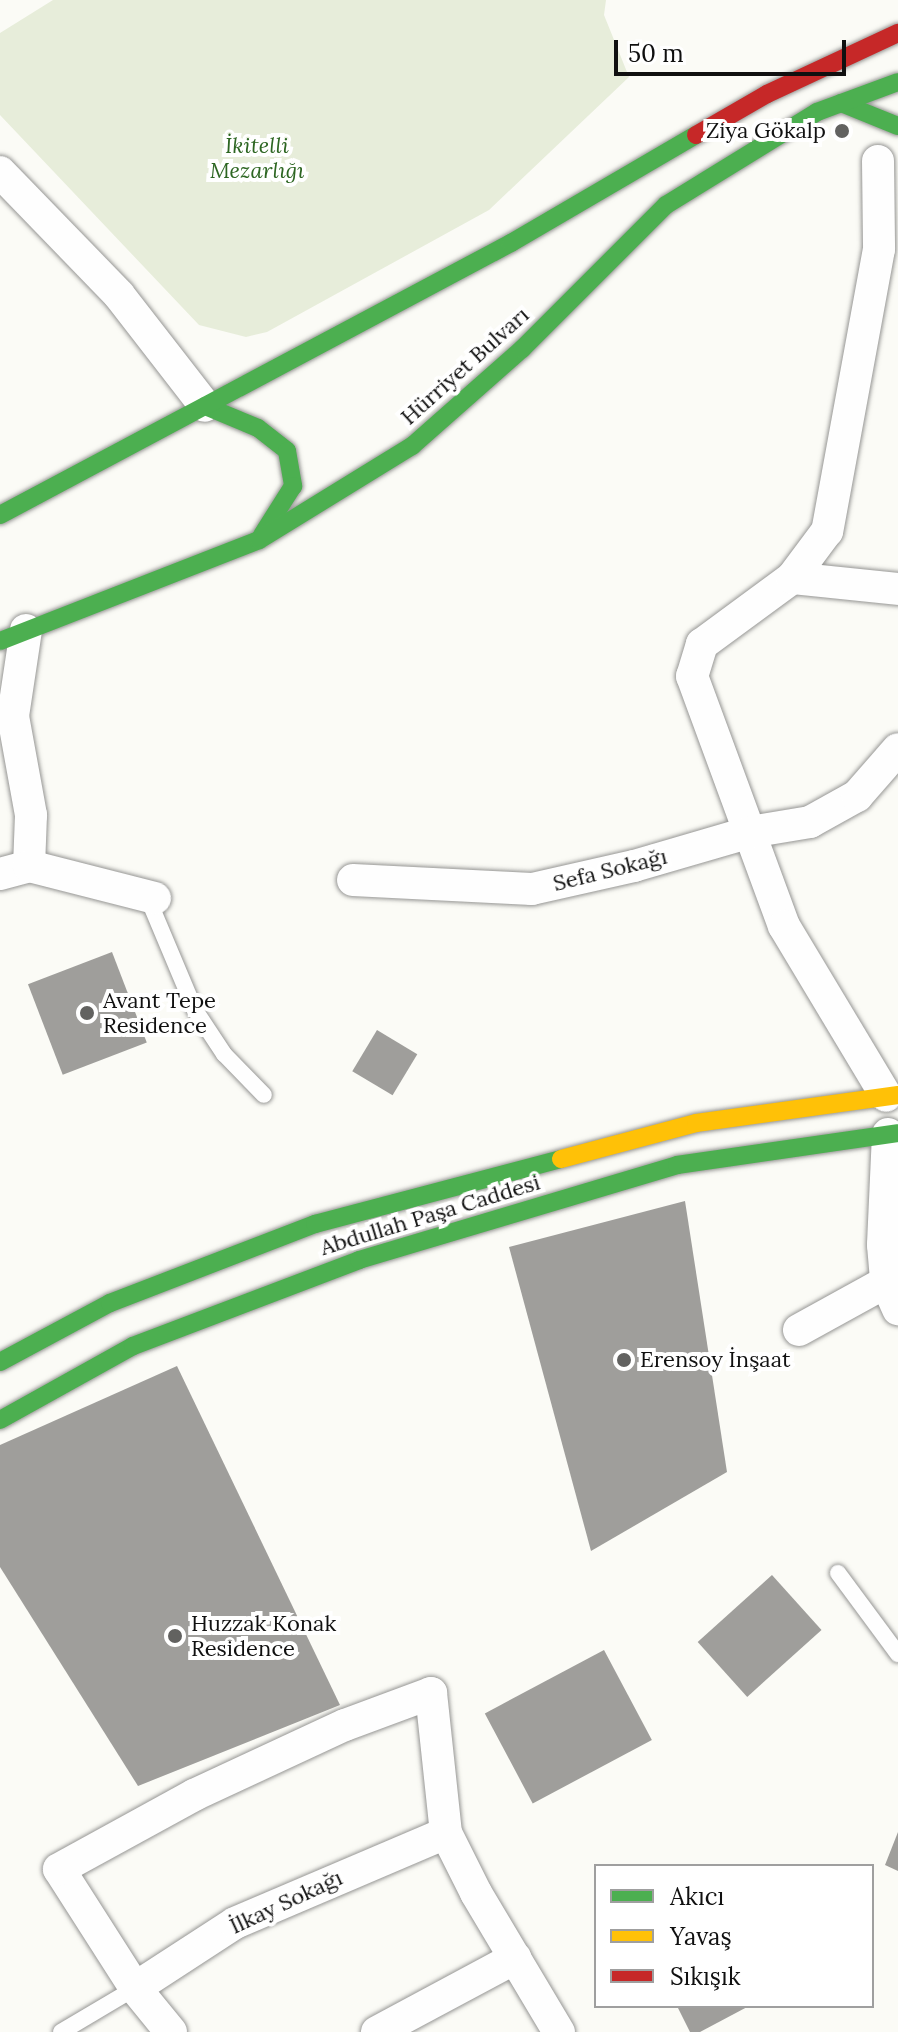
<!DOCTYPE html>
<html>
<head>
<meta charset="utf-8">
<style>
	body { margin:0 }
	#map { position:relative; width:898px; height:2032px; overflow:hidden; background:#fbfbf6; font-family:Lora,serif }
	div>[style] { position:absolute }
	[style*='--x'] { left:calc(var(--x)*1px); top:calc(var(--y)*1px); width:calc(var(--w)*1px); rotate:calc(var(--a)*1deg) }
	.cemetery>* { inset:0; background:#e7edda }
	.building>* { inset:0; background:#9f9e9b; transform-origin:0 0 }
	.roads { filter:drop-shadow(0 0 2px #969694) drop-shadow(0 0 2px #969694) }
	.lane>* { height:16px; margin:-8px; padding:0 8px; transform-origin:8px; border-radius:8px; background:#fefefe }
	.street>* { height:32px; margin:-16px; padding:0 16px; transform-origin:16px; border-radius:16px; background:#fefefe }
	.fast>* { height:18px; margin:-9px; padding:0 9px; transform-origin:9px; border-radius:9px; background:#4caf50 }
	.slow>* { height:18px; margin:-9px; padding:0 9px; transform-origin:9px; border-radius:9px; background:#ffc107 }
	.jam>* { height:18px; margin:-9px; padding:0 9px; transform-origin:9px; border-radius:9px; background:#c62828 }
	.dots>* { width:22px; height:22px; translate:-50% -50%; box-sizing:border-box; border:4px solid #fff; border-radius:50% }
	span { translate:-50% -50%; white-space:nowrap; text-align:center; line-height:1.15; -webkit-text-stroke:8px #fff; paint-order:stroke }
	.poi-label { font-size:22px; color:#101010 }
	.right { translate:-100% -50%; text-align:right }
	.left { translate:0 -50%; text-align:left }
	.park-label { font-size:22px; color:#2d6622; font-style:italic }
	.street-label { font-size:22px; color:#101010 }
	.legend { position:absolute; left:594px; top:1864px; width:280px; height:144px; box-sizing:border-box; background:#fff; border:2px solid #9f9f9f; margin:0; padding:10px 14px; list-style:none; font-size:24px; color:#101010 }
	.legend li { display:flex; align-items:center; gap:16px; height:40px }
	.legend b { width:40px; border:2px solid #9f9f9f }
	.scale { position:absolute; left:614px; top:40px; width:232px; height:36px; box-sizing:border-box; border:4px solid #101010; border-top:0; padding-left:10px; font-size:24px; line-height:28px; white-space:nowrap; color:#101010; -webkit-text-stroke:6px #fff; paint-order:stroke }
</style>
</head>
<body>
<div id="map">
	<div class="cemetery">
		<i style="clip-path:polygon(53px 0,606px 0,604px 15px,629px 77px,489px 210px,267px 332px,246px 337px,199px 325px,0 115px,0 33px)"></i>
	</div>
	<div class="building">
		<i style="left:112px;top:952px;width:97px;height:90px;rotate:69deg"></i>
		<i style="left:377px;top:1030px;width:47px;height:48px;rotate:31deg"></i>
		<i style="clip-path:polygon(685px 1201px,727px 1472px,591px 1551px,509px 1247px)"></i>
		<i style="clip-path:polygon(177px 1366px,340px 1705px,138px 1786px,0 1567px,0 1445px)"></i>
		<i style="left:772px;top:1575px;width:74px;height:100px;rotate:48deg"></i>
		<i style="left:604px;top:1650px;width:102px;height:135px;rotate:62deg"></i>
		<i style="clip-path:polygon(898px 1832px,898px 1871px,885px 1865px)"></i>
		<i style="clip-path:polygon(677px 2006px,749px 2006px,700px 2032px,690px 2032px)"></i>
	</div>
	<div class="roads">
		<div class="lane">
			<i style="--x:147;--y:896;--w:124;--a:67.2"></i>
			<i style="--x:195;--y:1010;--w:53;--a:56.6"></i>
			<i style="--x:224;--y:1054;--w:57;--a:45.7"></i>
			<i style="--x:838;--y:1573;--w:101;--a:53.5"></i>
			<i style="--x:61;--y:2032;--w:86;--a:-30.7"></i>
		</div>
		<div class="street">
			<i style="--x:878;--y:161;--w:88;--a:89.3"></i>
			<i style="--x:879;--y:249;--w:287;--a:100.4"></i>
			<i style="--x:827;--y:531;--w:59;--a:126.7"></i>
			<i style="--x:792;--y:578;--w:112;--a:143.7"></i>
			<i style="--x:702;--y:644;--w:34;--a:107"></i>
			<i style="--x:692;--y:676;--w:266;--a:69.8"></i>
			<i style="--x:784;--y:926;--w:198;--a:59"></i>
			<i style="--x:0;--y:172;--w:171;--a:45.9"></i>
			<i style="--x:119;--y:295;--w:140;--a:52.2"></i>
			<i style="--x:792;--y:578;--w:107;--a:5.9"></i>
			<i style="--x:26;--y:630;--w:87;--a:98.6"></i>
			<i style="--x:13;--y:716;--w:101;--a:79.7"></i>
			<i style="--x:31;--y:815;--w:51;--a:92.2"></i>
			<i style="--x:0;--y:874;--w:30;--a:-15"></i>
			<i style="--x:29;--y:866;--w:130;--a:14.3"></i>
			<i style="--x:353;--y:880;--w:179;--a:2.9"></i>
			<i style="--x:532;--y:889;--w:105;--a:-12.7"></i>
			<i style="--x:634;--y:866;--w:121;--a:-16.3"></i>
			<i style="--x:750;--y:832;--w:61;--a:-9.5"></i>
			<i style="--x:810;--y:822;--w:54;--a:-29"></i>
			<i style="--x:857;--y:796;--w:62;--a:-48.9"></i>
			<i style="--x:888;--y:1134;--w:111;--a:92.6"></i>
			<i style="--x:883;--y:1245;--w:37;--a:85"></i>
			<i style="--x:886;--y:1282;--w:30;--a:66"></i>
			<i style="--x:799;--y:1330;--w:99;--a:-28.9"></i>
			<i style="--x:135;--y:1988;--w:119;--a:-33"></i>
			<i style="--x:235;--y:1923;--w:229;--a:-23.1"></i>
			<i style="--x:171;--y:2032;--w:57;--a:-129.3"></i>
			<i style="--x:135;--y:1988;--w:141;--a:-122.6"></i>
			<i style="--x:59;--y:1869;--w:154;--a:-28.7"></i>
			<i style="--x:194;--y:1795;--w:166;--a:-24.9"></i>
			<i style="--x:345;--y:1725;--w:92;--a:-20.4"></i>
			<i style="--x:431;--y:1693;--w:141;--a:83.9"></i>
			<i style="--x:446;--y:1833;--w:67;--a:63.4"></i>
			<i style="--x:476;--y:1893;--w:162;--a:59.2"></i>
			<i style="--x:377;--y:2032;--w:157;--a:-28.2"></i>
		</div>
		<div class="fast">
			<i style="--x:841;--y:103;--w:61;--a:22"></i>
			<i style="--x:205;--y:406;--w:57;--a:22.5"></i>
			<i style="--x:258;--y:428;--w:37;--a:38"></i>
			<i style="--x:287;--y:451;--w:36;--a:80"></i>
			<i style="--x:293;--y:486;--w:58;--a:122.3"></i>
			<i style="--x:0;--y:515;--w:579;--a:-28.03"></i>
			<i style="--x:511;--y:243;--w:214;--a:-30.3"></i>
			<i style="--x:0;--y:641;--w:278;--a:-21.3"></i>
			<i style="--x:259;--y:540;--w:180;--a:-31.6"></i>
			<i style="--x:412;--y:446;--w:147;--a:-41.4"></i>
			<i style="--x:522;--y:349;--w:204;--a:-45"></i>
			<i style="--x:666;--y:205;--w:177;--a:-31.6"></i>
			<i style="--x:817;--y:112;--w:86;--a:-20.3"></i>
			<i style="--x:0;--y:1362;--w:125;--a:-28.2"></i>
			<i style="--x:110;--y:1303;--w:220;--a:-21.1"></i>
			<i style="--x:315;--y:1224;--w:254;--a:-14.8"></i>
			<i style="--x:0;--y:1420;--w:152;--a:-29.1"></i>
			<i style="--x:133;--y:1346;--w:242;--a:-20.8"></i>
			<i style="--x:359;--y:1260;--w:332;--a:-16.6"></i>
			<i style="--x:677;--y:1165;--w:223;--a:-8.2"></i>
		</div>
		<div class="slow">
			<i style="--x:561;--y:1159;--w:140;--a:-14.9"></i>
			<i style="--x:696;--y:1123;--w:204;--a:-7.9"></i>
		</div>
		<div class="jam">
			<i style="--x:696;--y:135;--w:82;--a:-30"></i>
			<i style="--x:767;--y:94;--w:145;--a:-25"></i>
		</div>
	</div>
	<div class="dots">
		<i style="left:842px;top:131px;background:#626260"></i>
		<i style="left:87px;top:1013px;background:#626260"></i>
		<i style="left:624px;top:1360px;background:#626260"></i>
		<i style="left:175px;top:1636px;background:#626260"></i>
	</div>
	<div class="poi-label">
		<span class="right" style="left:826px;top:131px">Ziya Gökalp</span>
		<span class="left" style="left:103px;top:1013px">Avant Tepe<br>Residence</span>
		<span class="left" style="left:640px;top:1360px">Erensoy İnşaat</span>
		<span class="left" style="left:191px;top:1636px">Huzzak Konak<br>Residence</span>
	</div>
	<div class="park-label">
		<span style="left:257px;top:158px">İkitelli<br>Mezarlığı</span>
	</div>
	<div class="street-label">
		<span style="left:465px;top:366px;rotate:-42deg">Hürriyet Bulvarı</span>
		<span style="left:610px;top:870px;rotate:-14deg">Sefa Sokağı</span>
		<span style="left:430px;top:1215px;rotate:-17deg">Abdullah Paşa Caddesi</span>
		<span style="left:286px;top:1902px;rotate:-25deg">İlkay Sokağı</span>
	</div>
	<ul class="legend">
	<li><b style="height:10px;background:#4caf50"></b>Akıcı</li>
	<li><b style="height:10px;background:#ffc107"></b>Yavaş</li>
	<li><b style="height:10px;background:#c62828"></b>Sıkışık</li>
	</ul>
	<div class="scale">50 m</div>
</div>
</body>
</html>
